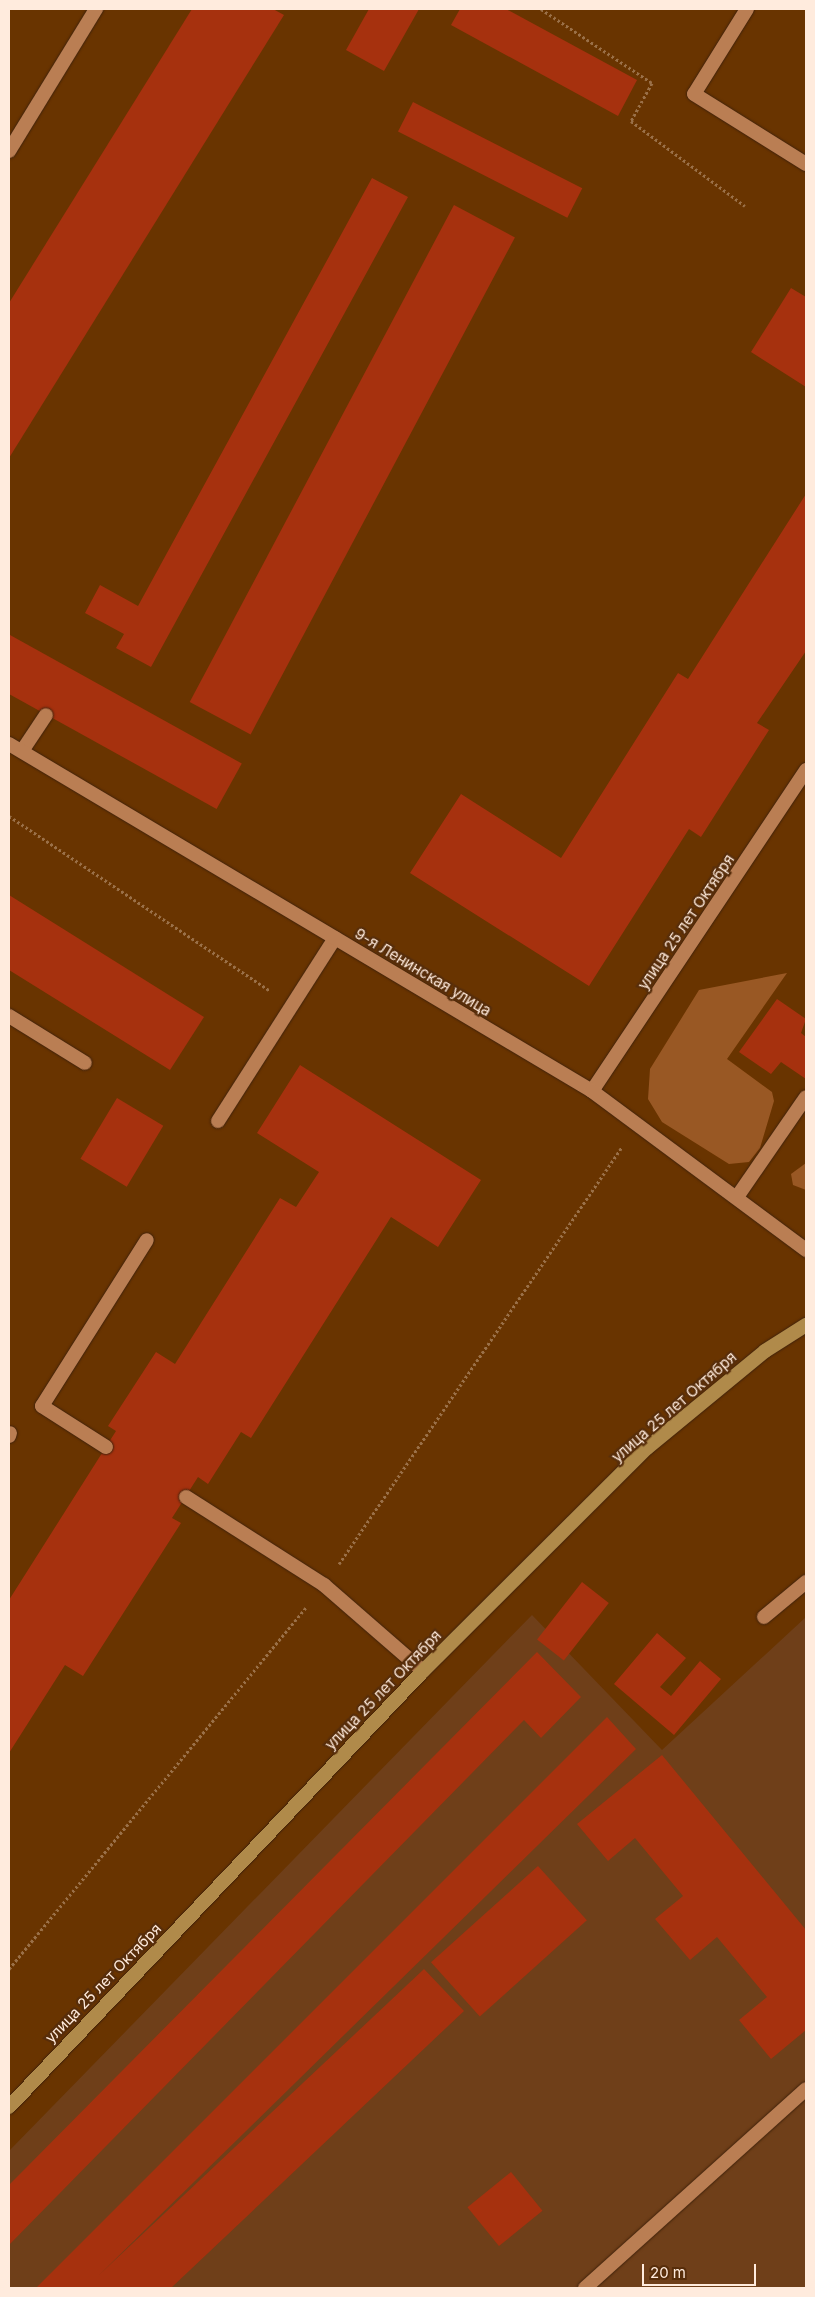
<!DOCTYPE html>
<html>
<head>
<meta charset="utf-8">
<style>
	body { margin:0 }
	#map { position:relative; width:815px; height:2297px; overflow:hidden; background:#693400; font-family:Inter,sans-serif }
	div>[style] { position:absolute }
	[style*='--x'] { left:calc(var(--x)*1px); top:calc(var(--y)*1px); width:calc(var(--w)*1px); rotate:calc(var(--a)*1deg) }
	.built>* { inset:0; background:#6f3f19 }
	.green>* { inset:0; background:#995824 }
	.building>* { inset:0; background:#a6310e; transform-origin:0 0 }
	.path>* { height:3px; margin-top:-1.5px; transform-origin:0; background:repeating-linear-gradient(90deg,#9a7048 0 2.5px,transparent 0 5px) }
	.roads { filter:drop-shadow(0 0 1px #40220b) drop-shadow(0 0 1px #40220b) }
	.service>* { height:14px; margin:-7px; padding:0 7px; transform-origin:7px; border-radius:7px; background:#ba7e53 }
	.minor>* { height:14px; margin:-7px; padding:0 7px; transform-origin:7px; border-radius:7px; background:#ba7e53 }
	.tertiary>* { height:14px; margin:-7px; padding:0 7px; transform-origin:7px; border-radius:7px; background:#ba7e53 }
	.secondary>* { height:14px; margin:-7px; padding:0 7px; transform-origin:7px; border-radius:7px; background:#b08a4a }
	span { translate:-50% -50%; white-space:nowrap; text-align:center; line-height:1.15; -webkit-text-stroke:4.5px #572d0a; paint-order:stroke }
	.street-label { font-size:15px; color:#ffebdd }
	.frame { position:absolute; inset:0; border:10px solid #ffebdd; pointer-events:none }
	.scale { position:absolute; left:642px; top:2264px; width:114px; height:22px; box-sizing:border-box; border:2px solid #ffebdd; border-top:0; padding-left:6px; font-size:15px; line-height:18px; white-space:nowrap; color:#ffebdd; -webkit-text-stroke:4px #572d0a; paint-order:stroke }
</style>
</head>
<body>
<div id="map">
	<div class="built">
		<i style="clip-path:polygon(532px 1615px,662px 1750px,806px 1617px,806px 2288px,9px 2288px,9px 2151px)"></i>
	</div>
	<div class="green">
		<i style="clip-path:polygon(787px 973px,727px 1059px,772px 1092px,774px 1101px,760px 1148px,749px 1162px,729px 1164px,662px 1122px,648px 1099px,650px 1069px,699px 990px)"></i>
		<i style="clip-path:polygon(806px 1163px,806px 1190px,793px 1185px,791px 1174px)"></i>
	</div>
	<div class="building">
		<i style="clip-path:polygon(192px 9px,273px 9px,284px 15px,9px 458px,9px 303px)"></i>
		<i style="clip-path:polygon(369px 9px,419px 9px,384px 71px,346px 50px)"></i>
		<i style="clip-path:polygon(460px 9px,506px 9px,637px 80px,618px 116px,451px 25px)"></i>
		<i style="left:413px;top:102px;width:190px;height:33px;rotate:27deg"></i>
		<i style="clip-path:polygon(372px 178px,408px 197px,151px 667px,116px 648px,124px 634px,85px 613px,100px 585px,138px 606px)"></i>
		<i style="left:454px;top:205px;width:69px;height:563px;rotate:28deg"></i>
		<i style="clip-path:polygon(791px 288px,806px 297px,806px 387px,751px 352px)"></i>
		<i style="clip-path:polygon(806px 494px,806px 651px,757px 723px,769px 730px,701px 837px,689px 829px,589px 986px,410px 873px,461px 794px,561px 858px,678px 673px,688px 679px)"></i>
		<i style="left:10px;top:635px;width:265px;height:52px;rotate:29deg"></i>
		<i style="clip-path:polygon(9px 895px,204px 1017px,170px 1070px,9px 970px)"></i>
		<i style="clip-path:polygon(777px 999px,806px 1019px,801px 1033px,806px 1037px,806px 1079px,781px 1062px,771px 1074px,739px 1052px)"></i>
		<i style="clip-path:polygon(300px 1065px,481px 1180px,438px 1247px,391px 1217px,251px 1438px,241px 1432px,208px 1484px,198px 1477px,172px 1518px,181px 1523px,83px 1676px,65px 1665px,9px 1753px,9px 1600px,116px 1431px,108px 1426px,156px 1352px,175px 1364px,280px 1198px,296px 1207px,319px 1172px,257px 1133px)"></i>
		<i style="left:117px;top:1098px;width:54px;height:71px;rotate:31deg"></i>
		<i style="left:582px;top:1582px;width:34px;height:73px;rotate:38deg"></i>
		<i style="clip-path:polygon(657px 1633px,686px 1658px,660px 1687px,671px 1696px,700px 1661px,721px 1679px,674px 1735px,614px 1684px)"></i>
		<i style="clip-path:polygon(537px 1652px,581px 1697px,541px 1738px,524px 1720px,9px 2245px,9px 2185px)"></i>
		<i style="clip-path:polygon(607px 1717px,636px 1749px,98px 2276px,424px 1969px,464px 2011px,171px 2288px,36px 2288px)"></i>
		<i style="clip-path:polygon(662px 1755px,806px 1930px,806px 2030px,771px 2059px,739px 2020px,767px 1997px,717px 1937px,690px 1960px,655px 1919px,683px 1896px,635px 1838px,608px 1861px,577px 1824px)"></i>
		<i style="left:538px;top:1866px;width:73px;height:144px;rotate:48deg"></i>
		<i style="left:511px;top:2172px;width:50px;height:56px;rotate:51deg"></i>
	</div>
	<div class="path">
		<i style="--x:541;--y:9;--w:133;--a:33.7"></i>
		<i style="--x:652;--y:83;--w:43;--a:118.9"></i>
		<i style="--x:631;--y:121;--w:142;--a:36.7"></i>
		<i style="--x:9;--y:816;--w:314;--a:33.8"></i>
		<i style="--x:339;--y:1564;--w:504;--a:-55.84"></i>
		<i style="--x:9;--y:1969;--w:468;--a:-50.6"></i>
	</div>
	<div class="roads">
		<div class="service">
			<i style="--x:9;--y:151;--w:167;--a:-58.5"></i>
			<i style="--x:22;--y:751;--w:43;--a:-56.3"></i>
			<i style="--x:9;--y:1016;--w:89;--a:31.7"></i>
			<i style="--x:218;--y:1121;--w:217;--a:-57.4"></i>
			<i style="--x:737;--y:1197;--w:121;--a:-55.4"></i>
			<i style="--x:9;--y:1436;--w:3;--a:-72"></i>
			<i style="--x:106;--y:1447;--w:76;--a:-147.4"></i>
			<i style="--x:42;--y:1406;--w:196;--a:-57.7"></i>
			<i style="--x:186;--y:1497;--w:164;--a:32.5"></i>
			<i style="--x:324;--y:1585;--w:131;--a:41"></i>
			<i style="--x:585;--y:2288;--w:297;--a:-42"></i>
		</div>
		<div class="minor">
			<i style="--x:747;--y:9;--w:100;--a:121.9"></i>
			<i style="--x:694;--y:94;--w:132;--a:32"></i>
			<i style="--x:592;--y:1091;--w:386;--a:-56.3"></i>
			<i style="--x:764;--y:1617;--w:55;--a:-39.8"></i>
		</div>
		<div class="tertiary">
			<i style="--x:9;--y:744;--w:678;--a:30.76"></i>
			<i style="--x:592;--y:1091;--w:267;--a:36.6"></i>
		</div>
		<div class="secondary">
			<i style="--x:9;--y:2107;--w:601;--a:-46.48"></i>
			<i style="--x:423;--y:1671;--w:316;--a:-44.9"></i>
			<i style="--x:647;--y:1448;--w:153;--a:-39.4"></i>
			<i style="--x:765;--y:1351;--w:49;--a:-32.4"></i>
		</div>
	</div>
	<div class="street-label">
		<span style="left:686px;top:922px;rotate:-56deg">улица 25 лет Октября</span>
		<span style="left:423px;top:972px;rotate:31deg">9-я Ленинская улица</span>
		<span style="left:674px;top:1407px;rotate:-41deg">улица 25 лет Октября</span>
		<span style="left:383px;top:1690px;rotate:-46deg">улица 25 лет Октября</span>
		<span style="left:103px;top:1983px;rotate:-46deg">улица 25 лет Октября</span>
	</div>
	<div class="frame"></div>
	<div class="scale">20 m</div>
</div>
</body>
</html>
